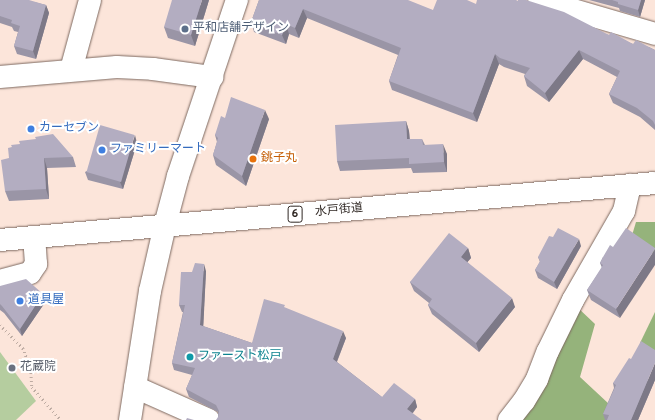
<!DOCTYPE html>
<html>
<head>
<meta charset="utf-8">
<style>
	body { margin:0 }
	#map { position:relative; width:655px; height:420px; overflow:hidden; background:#fce5da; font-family:Overpass,"Noto Sans JP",sans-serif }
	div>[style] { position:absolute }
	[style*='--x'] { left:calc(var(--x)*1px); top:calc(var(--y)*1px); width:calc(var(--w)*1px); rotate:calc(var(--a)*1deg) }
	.green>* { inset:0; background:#b5cd9f }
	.forest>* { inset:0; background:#95b37b }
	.path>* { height:2.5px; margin-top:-1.25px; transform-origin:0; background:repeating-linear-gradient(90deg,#beaca3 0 1px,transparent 0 4px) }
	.roads { filter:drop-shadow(0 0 1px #7d6960) drop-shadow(0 0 1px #7d6960) }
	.minor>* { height:22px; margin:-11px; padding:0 11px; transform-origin:11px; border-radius:11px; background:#fff }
	.highway>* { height:22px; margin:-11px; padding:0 11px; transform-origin:11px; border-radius:11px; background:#fff }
	.wall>* { inset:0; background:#9a95a6 }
	.shaded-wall>* { inset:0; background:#7d7987 }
	.building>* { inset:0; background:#b3adc1; transform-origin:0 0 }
	.dots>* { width:11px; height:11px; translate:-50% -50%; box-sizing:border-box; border:2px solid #fff; border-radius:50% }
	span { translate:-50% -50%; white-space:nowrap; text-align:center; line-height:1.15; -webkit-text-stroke:4px #fff; paint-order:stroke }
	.shield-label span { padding:1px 3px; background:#fff; border:1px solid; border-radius:3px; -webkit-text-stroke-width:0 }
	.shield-label { font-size:11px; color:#2f2723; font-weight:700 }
	.service-label { font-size:12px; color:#4e5e75 }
	.left { translate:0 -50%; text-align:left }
	.shop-label { font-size:12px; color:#366cbe }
	.food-label { font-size:12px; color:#c56008 }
	.street-label { font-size:12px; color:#2f2723 }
	.culture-label { font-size:12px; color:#0d838f }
	.worship-label { font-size:12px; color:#5b616d }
</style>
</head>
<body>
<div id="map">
	<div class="green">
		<i style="clip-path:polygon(0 352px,36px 401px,16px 420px,0 420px)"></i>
	</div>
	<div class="forest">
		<i style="clip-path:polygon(636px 222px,655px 222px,655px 254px,630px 242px)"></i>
		<i style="clip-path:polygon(576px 306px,595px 324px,580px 377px,609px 404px,607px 420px,518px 420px)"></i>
		<i style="clip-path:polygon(655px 312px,655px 352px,640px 343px)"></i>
	</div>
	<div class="path">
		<i style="--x:0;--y:325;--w:33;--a:45"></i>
		<i style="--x:23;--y:348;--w:22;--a:69"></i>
		<i style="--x:31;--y:369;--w:18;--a:87"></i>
		<i style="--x:32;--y:387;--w:44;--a:48.7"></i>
	</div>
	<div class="roads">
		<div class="minor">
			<i style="--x:539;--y:0;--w:121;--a:16.3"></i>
			<i style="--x:71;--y:70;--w:73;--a:-74.8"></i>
			<i style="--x:0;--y:77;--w:117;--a:-4.9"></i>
			<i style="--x:117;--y:67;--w:36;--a:3"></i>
			<i style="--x:153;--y:69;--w:60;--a:7.7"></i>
			<i style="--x:0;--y:281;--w:31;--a:-15"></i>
			<i style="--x:30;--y:273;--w:11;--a:-56"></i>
			<i style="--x:36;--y:264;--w:27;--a:-94"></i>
			<i style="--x:135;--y:387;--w:81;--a:24"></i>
			<i style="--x:130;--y:420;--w:131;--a:-81.2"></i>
			<i style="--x:150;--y:291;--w:68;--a:-77.2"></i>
			<i style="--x:165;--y:225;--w:51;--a:-75.1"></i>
			<i style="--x:178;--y:176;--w:186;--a:-71.5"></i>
			<i style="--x:509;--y:420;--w:24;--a:-52"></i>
			<i style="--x:524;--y:401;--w:26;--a:-59"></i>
			<i style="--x:537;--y:379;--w:30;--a:-69"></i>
			<i style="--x:548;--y:351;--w:57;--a:-63.9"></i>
			<i style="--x:573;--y:300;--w:103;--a:-60.2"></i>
			<i style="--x:624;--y:211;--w:27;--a:-77"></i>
		</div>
		<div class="highway">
			<i style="--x:0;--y:240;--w:657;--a:-4.97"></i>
		</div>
	</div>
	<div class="wall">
		<i style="clip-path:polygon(0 0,34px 2px,46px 5px,49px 13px,36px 59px,17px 54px,14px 46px,18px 32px,14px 31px,12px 27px,0 23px)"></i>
		<i style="clip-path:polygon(209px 0,195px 46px,168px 38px,164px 27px)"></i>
		<i style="clip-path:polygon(259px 0,433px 10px,476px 4px,609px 35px,633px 44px,649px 47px,655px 50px,655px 130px,640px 117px,613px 103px,609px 94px,617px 77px,583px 59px,549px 102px,527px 86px,524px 76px,525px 74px,504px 67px,499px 64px,477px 122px,392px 90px,389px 81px,398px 55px,307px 18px,299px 38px,289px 34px,286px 44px,254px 32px,251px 22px)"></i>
		<i style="clip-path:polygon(589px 0,645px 0,640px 17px,620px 11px,619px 8px)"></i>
		<i style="clip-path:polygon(225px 118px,269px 119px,246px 186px,216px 165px,213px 155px,217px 142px,215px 135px)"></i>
		<i style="clip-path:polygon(406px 121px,409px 131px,410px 139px,422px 139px,425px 145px,447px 154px,447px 172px,413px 173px,411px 168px,340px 171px,337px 161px)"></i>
		<i style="clip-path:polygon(137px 143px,123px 189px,88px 180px,85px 172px)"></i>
		<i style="clip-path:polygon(12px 147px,73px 157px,76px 167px,47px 168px,49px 199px,9px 201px,5px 191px,9px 158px)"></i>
		<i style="clip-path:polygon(581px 246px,557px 289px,538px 278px,535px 270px,540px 262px,538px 257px)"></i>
		<i style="clip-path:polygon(468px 248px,471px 258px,467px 262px,515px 307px,479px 352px,432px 314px,428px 305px,429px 303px,414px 291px,410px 282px)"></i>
		<i style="clip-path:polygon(603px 257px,620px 318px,591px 300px,587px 290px,602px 268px,600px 263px)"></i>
		<i style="clip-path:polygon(206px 271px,203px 326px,252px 343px,285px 308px,346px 338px,337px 362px,382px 397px,415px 399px,417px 407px,413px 413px,218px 417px,218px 412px,189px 397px,186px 389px,192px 375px,174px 370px,172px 363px,183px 312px,182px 312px,179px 305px,192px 272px)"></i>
		<i style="clip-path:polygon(0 286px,46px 301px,22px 336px,4px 313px,0 310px)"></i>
		<i style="clip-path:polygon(655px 380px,638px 420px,605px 420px,603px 414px,614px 388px,613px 383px)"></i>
	</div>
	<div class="shaded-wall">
		<i style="clip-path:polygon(202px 0,209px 0,195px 46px,191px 35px)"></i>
		<i style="clip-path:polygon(641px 0,645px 0,640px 17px,638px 10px)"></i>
		<i style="clip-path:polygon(46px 5px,49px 13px,36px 59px,33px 51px)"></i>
		<i style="clip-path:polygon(303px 9px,307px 18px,299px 38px,295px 28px)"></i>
		<i style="clip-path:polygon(286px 24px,289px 34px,286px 44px,282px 35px)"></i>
		<i style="clip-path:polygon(579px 50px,583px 59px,549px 102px,545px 93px)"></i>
		<i style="clip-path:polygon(495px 54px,499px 64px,477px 122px,473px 113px)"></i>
		<i style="clip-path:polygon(265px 110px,269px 119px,246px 186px,242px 176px)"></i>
		<i style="clip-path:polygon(406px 121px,409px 131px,410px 149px,407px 139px)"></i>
		<i style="clip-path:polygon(135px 135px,137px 143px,123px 189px,120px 182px)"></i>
		<i style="clip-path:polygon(443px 144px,447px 154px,447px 172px,444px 162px)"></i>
		<i style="clip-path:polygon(44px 158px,47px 168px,49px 199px,46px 189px)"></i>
		<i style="clip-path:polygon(579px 239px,581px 246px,557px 289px,554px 282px)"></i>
		<i style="clip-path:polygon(468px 248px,471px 258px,464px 266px,461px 257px)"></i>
		<i style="clip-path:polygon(655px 249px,655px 265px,620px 318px,616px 309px)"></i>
		<i style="clip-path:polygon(204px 264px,206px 271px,203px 333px,200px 325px)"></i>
		<i style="clip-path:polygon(43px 294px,46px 301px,22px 336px,20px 329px)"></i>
		<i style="clip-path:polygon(512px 298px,515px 307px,479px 352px,476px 343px)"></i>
		<i style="clip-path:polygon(343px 331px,346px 338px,335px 366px,333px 359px)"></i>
		<i style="clip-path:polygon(655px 363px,655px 380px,638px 420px,631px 420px)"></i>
		<i style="clip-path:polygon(415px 399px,417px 407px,410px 416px,407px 409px)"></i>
	</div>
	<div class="building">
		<i style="clip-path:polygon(0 0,29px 0,46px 5px,33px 51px,14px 46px,20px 26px,11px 23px,12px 20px,0 16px)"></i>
		<i style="clip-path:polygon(172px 0,202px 0,191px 35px,164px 27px)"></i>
		<i style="clip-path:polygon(259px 0,408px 0,433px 10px,437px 0,467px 0,476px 4px,477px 0,516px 0,518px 1px,518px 0,526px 0,564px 12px,609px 35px,611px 32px,633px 44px,636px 40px,649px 47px,655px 50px,655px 125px,653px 121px,637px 108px,609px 94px,620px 71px,579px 50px,545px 93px,524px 76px,530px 68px,500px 58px,495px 54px,473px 113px,389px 81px,401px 48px,303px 9px,295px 28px,286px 24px,282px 35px,251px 22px)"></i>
		<i style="clip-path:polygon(612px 0,641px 0,638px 10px,618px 4px,618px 2px)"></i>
		<i style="clip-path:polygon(231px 97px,265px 110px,242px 176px,213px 155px,218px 138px,215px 135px,221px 116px,225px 118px)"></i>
		<i style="clip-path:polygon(406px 121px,407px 139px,422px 139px,423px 145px,443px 144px,444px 162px,409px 164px,409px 158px,337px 161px,335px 125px)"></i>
		<i style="left:100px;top:125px;width:36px;height:49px;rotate:16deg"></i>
		<i style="clip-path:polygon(53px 134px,73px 157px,44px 158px,46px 189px,5px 191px,1px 160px,9px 158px,8px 148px,12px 147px,11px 145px,20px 144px,19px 141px,36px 139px,35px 137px)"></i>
		<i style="clip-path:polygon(558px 228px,579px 239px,554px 282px,535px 270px,540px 261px,538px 257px,549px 236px,553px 237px)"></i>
		<i style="clip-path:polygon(626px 228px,655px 248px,655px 249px,616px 309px,587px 290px,603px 265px,600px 263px,603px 257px,610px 245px,613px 247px)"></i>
		<i style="clip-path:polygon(449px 233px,468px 248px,461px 257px,512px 298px,476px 343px,428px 305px,432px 299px,410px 282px)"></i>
		<i style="clip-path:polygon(195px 263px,204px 264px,200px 325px,252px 343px,264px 299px,285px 305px,284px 307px,343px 331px,333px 359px,382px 397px,394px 383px,415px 399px,407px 409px,422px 420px,216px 420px,218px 417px,219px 411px,216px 405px,186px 389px,195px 368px,172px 363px,185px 305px,179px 305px,181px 272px,192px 272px)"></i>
		<i style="clip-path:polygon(26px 279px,43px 294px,20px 329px,2px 306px,0 304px,0 286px)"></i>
		<i style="clip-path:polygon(641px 341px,655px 350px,655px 363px,631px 420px,607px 420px,609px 415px,603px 414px,616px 385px,613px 383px,629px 358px,631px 359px)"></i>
		<i style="clip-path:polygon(187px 418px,194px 420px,186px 420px)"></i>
	</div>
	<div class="dots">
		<i style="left:185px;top:29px;background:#5c6f8a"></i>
		<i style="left:31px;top:129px;background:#3f7fe0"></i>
		<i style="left:102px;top:150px;background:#3f7fe0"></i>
		<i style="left:253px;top:159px;background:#e8710a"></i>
		<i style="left:20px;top:301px;background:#3f7fe0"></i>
		<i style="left:190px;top:357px;background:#0f9aa8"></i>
		<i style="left:12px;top:368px;background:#6b7280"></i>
	</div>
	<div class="shield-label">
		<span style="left:295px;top:214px">6</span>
	</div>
	<div class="service-label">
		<span class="left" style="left:193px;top:29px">平和店舗デザイン</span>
	</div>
	<div class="shop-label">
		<span class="left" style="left:39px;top:129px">カーセブン</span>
		<span class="left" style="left:110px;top:150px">ファミリーマート</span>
		<span class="left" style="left:28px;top:301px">道具屋</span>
	</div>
	<div class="food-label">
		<span class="left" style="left:261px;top:159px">銚子丸</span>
	</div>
	<div class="street-label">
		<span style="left:339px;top:211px;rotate:-5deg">水戸街道</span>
	</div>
	<div class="culture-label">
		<span class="left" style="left:198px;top:357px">ファースト松戸</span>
	</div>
	<div class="worship-label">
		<span class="left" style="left:20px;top:368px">花蔵院</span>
	</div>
</div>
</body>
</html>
